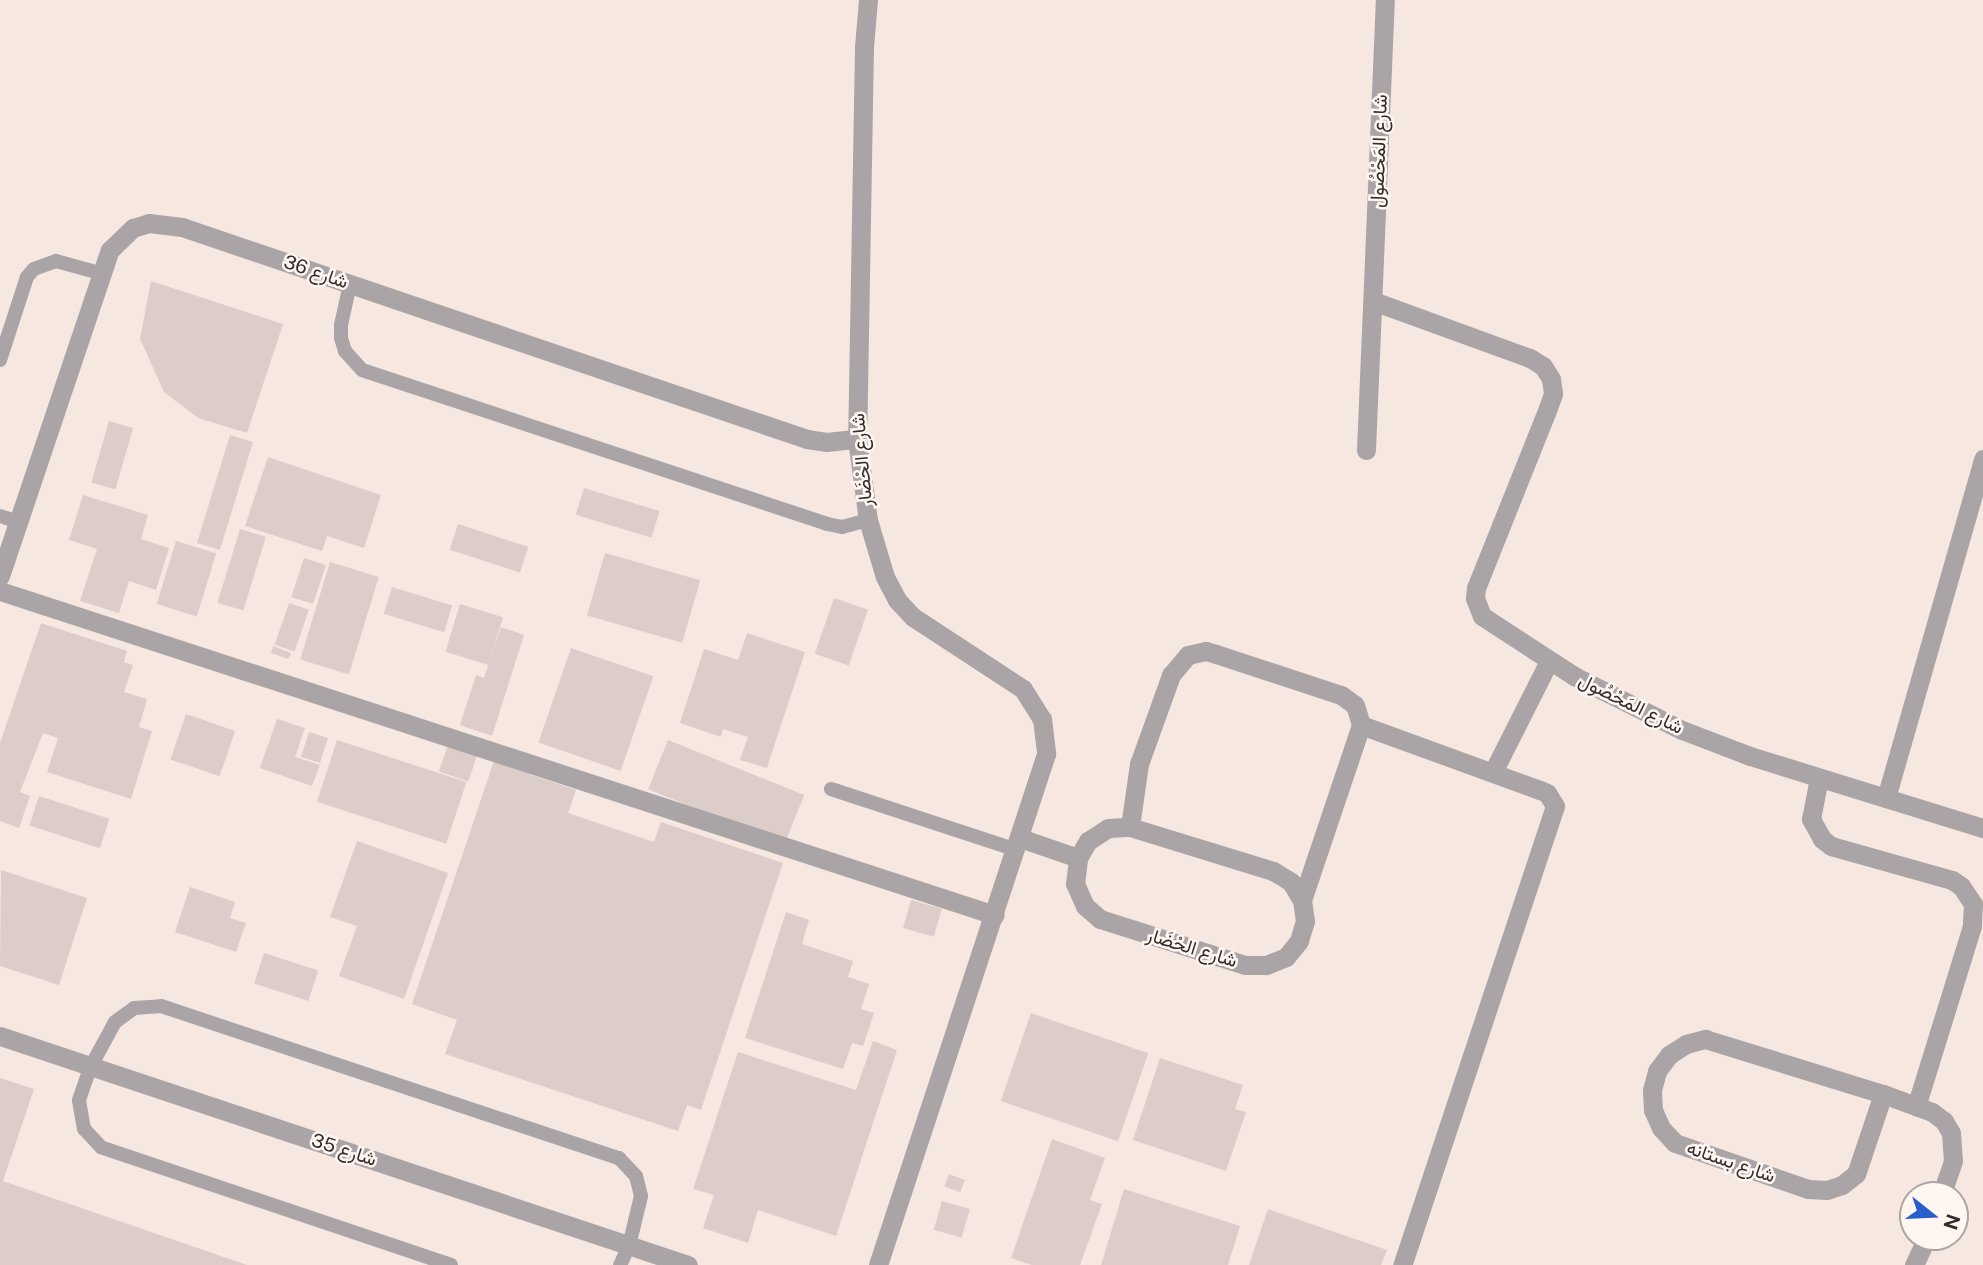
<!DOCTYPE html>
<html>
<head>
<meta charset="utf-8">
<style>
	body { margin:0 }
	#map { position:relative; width:1983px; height:1265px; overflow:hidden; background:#f6e7e1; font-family:"Public Sans",Vazirmatn,sans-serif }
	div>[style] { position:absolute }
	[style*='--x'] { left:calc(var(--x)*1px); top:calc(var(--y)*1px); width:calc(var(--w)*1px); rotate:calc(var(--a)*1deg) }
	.building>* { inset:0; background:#dccdca; transform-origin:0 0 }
	.service>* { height:14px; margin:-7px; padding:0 7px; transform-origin:7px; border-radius:7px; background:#aaa4a7 }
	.minor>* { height:19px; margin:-9.5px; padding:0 9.5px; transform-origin:9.5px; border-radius:9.5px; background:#aaa4a7 }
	span { translate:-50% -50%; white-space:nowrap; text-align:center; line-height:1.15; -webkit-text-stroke:5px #fff6f2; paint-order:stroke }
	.street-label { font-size:19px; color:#322c2a }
	.north { position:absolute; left:1899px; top:1181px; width:70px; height:70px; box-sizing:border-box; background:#fff6f2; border:2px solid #ada5a2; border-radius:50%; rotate:108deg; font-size:19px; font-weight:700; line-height:28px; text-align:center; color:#322c2a }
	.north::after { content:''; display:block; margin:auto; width:24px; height:32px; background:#275ecb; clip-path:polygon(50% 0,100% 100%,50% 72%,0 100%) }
</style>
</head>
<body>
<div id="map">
	<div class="building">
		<i style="clip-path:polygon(151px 281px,283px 324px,247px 433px,198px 418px,164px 392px,140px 339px)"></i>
		<i style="left:109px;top:421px;width:25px;height:64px;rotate:16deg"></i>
		<i style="left:230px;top:435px;width:24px;height:113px;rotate:17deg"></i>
		<i style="clip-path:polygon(268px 457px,381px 495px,364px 548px,327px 536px,322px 551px,245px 526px)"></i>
		<i style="left:584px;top:488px;width:79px;height:28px;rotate:17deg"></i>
		<i style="clip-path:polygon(83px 495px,148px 515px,141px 539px,169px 548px,156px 590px,129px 581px,119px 613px,80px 601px,97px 549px,69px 540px)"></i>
		<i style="left:458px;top:524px;width:74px;height:27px;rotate:18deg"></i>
		<i style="left:240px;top:529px;width:27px;height:77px;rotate:17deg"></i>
		<i style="left:176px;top:541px;width:42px;height:66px;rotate:17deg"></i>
		<i style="left:605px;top:553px;width:99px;height:65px;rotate:16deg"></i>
		<i style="left:304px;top:558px;width:23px;height:41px;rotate:18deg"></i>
		<i style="left:330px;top:562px;width:51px;height:102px;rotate:17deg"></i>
		<i style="left:392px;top:587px;width:63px;height:28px;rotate:17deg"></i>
		<i style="left:834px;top:598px;width:36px;height:59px;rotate:19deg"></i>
		<i style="left:289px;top:603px;width:21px;height:44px;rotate:19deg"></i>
		<i style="left:460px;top:604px;width:45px;height:50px;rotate:17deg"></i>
		<i style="clip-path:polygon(41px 623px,127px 651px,124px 662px,133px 665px,124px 692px,147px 699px,139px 727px,152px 731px,131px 799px,47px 772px,58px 738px,43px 733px,20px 792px,30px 796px,19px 828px,0 821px,0 743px)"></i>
		<i style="clip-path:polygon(501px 627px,524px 635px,492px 736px,460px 725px,476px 675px,484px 678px)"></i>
		<i style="clip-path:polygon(747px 633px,805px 652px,767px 768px,740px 760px,748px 737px,723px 729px,721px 737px,680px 723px,704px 649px,738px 660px)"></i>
		<i style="clip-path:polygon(273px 646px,291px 653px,288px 659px,271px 653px)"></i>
		<i style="left:571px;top:648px;width:87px;height:100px;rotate:19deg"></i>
		<i style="left:186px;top:714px;width:52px;height:48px;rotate:19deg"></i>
		<i style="clip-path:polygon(277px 719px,305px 728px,295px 757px,320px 765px,312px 786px,260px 768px)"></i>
		<i style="left:309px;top:732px;width:20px;height:26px;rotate:18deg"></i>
		<i style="left:337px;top:740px;width:136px;height:65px;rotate:18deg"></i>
		<i style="left:668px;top:740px;width:147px;height:53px;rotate:22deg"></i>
		<i style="left:448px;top:745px;width:31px;height:28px;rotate:19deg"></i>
		<i style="clip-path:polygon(495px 758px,532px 766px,529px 774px,576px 790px,568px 813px,654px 842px,661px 822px,783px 863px,701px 1110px,687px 1105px,678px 1131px,445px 1054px,457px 1020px,412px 1004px)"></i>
		<i style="left:39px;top:796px;width:74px;height:31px;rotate:18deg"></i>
		<i style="clip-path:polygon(357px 841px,448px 873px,404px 999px,339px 976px,357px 926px,330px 917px)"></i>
		<i style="clip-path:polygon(1px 870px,87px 898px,59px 985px,0 966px)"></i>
		<i style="clip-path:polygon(190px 887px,235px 902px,230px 918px,246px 923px,236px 952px,175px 932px)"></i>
		<i style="left:911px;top:900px;width:32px;height:29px;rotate:16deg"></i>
		<i style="clip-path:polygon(786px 912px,809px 920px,802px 944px,853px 961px,848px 977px,869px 984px,861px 1009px,874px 1013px,863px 1046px,852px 1043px,843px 1069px,745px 1038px)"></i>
		<i style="left:264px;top:953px;width:57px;height:32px;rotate:18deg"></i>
		<i style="left:1031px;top:1013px;width:124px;height:93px;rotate:19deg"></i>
		<i style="clip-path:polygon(873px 1041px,897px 1050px,836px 1236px,758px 1210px,748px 1243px,703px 1228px,714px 1195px,693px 1189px,738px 1052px,856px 1090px)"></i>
		<i style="clip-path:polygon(1160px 1058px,1243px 1085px,1235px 1109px,1246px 1112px,1226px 1171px,1133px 1140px)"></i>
		<i style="clip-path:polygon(0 1078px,34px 1089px,3px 1181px,247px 1265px,0 1265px)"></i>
		<i style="clip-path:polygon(1052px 1139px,1105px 1158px,1090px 1200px,1102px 1204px,1080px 1265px,1032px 1265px,1011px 1258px)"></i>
		<i style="left:949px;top:1174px;width:17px;height:13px;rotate:21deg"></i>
		<i style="clip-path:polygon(1124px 1189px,1240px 1226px,1228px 1265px,1101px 1265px)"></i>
		<i style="left:942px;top:1201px;width:29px;height:30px;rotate:16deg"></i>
		<i style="clip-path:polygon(1268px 1209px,1387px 1250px,1381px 1265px,1249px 1265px)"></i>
	</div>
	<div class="service">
		<i style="--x:350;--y:284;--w:42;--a:102.4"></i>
		<i style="--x:341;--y:325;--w:13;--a:90"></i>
		<i style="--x:341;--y:338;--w:14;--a:73"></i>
		<i style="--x:345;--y:351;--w:25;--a:48"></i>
		<i style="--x:362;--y:370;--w:490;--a:18.3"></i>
		<i style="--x:827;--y:524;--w:15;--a:11"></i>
		<i style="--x:842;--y:527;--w:27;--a:-15"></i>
		<i style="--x:0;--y:360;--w:87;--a:-72"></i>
		<i style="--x:27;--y:277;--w:11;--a:-49"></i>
		<i style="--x:34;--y:269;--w:23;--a:-20"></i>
		<i style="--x:56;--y:261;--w:46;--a:15.3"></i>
		<i style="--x:0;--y:516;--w:19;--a:18"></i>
		<i style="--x:831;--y:789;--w:195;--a:18.2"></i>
		<i style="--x:451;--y:1265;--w:369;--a:-161.4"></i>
		<i style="--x:101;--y:1147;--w:25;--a:-133"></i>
		<i style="--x:84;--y:1129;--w:29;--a:-100"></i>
		<i style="--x:79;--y:1100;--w:36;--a:-71"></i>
		<i style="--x:91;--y:1066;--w:50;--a:-61.4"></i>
		<i style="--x:115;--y:1022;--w:24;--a:-36"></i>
		<i style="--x:134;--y:1008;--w:27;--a:-4"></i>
		<i style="--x:161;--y:1006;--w:483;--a:18.4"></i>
		<i style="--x:619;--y:1158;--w:25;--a:47"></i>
		<i style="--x:636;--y:1176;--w:21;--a:76"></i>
		<i style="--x:641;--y:1196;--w:51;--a:103.5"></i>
		<i style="--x:629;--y:1246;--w:21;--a:115"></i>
	</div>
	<div class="minor">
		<i style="--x:868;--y:0;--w:47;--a:94.9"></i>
		<i style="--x:864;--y:47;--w:392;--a:91"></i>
		<i style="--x:857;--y:439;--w:82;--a:82.3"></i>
		<i style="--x:868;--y:520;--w:59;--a:73.4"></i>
		<i style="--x:885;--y:577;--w:26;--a:62"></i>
		<i style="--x:897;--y:600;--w:23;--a:47"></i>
		<i style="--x:913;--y:617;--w:131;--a:33.2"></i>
		<i style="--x:1023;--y:689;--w:36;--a:58"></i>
		<i style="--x:1042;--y:719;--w:35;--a:83"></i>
		<i style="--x:1046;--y:754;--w:538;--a:108.2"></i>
		<i style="--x:1373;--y:301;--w:167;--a:20"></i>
		<i style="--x:1530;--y:358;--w:15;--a:32"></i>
		<i style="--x:1543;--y:366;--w:15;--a:58"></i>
		<i style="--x:1551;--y:379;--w:15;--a:82"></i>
		<i style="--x:1553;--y:394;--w:15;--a:110"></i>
		<i style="--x:1548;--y:408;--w:194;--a:111.8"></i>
		<i style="--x:1476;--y:588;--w:10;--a:96"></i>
		<i style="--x:1475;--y:598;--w:19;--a:69"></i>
		<i style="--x:1482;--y:616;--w:110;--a:33.1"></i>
		<i style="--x:1574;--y:676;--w:121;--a:26.6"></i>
		<i style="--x:1682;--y:730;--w:73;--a:20.9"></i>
		<i style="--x:1750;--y:756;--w:244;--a:17.2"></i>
		<i style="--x:1366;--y:450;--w:450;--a:-87.6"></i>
		<i style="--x:0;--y:576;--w:344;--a:-71.4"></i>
		<i style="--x:110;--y:250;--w:32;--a:-44"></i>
		<i style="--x:133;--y:228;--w:17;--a:-17"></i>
		<i style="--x:149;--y:223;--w:33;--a:7"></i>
		<i style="--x:182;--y:227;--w:660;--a:18.74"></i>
		<i style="--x:807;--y:439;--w:19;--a:9"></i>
		<i style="--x:826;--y:442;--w:31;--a:-6"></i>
		<i style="--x:0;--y:591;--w:1046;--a:18.04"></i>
		<i style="--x:1361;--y:725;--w:190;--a:20"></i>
		<i style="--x:1540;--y:790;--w:8;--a:23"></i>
		<i style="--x:1547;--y:793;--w:15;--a:58"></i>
		<i style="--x:1555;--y:806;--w:484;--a:108.4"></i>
		<i style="--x:1493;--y:772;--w:124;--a:-63.2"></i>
		<i style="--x:1819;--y:778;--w:42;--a:101"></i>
		<i style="--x:1811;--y:819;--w:23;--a:61"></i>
		<i style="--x:1822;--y:839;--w:11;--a:38"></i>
		<i style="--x:1831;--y:846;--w:126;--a:15.7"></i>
		<i style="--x:1952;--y:880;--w:11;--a:34"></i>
		<i style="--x:1961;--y:886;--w:22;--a:56"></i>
		<i style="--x:1973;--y:904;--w:22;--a:93"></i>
		<i style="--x:1972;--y:926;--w:189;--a:107.2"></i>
		<i style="--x:1886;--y:798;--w:353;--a:-74"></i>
		<i style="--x:1130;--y:827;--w:150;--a:17.1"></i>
		<i style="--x:1273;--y:871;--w:21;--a:31"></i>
		<i style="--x:1291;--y:882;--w:21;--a:59"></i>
		<i style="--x:1302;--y:900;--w:21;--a:82"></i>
		<i style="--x:1305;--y:921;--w:21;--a:107"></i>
		<i style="--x:1299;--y:941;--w:21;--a:129"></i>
		<i style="--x:1286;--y:957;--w:22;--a:158"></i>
		<i style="--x:1266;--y:965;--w:21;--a:180"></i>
		<i style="--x:1245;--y:965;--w:152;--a:-162.4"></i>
		<i style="--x:1100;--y:919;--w:20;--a:-139"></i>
		<i style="--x:1085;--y:906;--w:24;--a:-114"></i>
		<i style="--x:1075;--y:884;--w:26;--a:-83"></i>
		<i style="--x:1078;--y:858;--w:20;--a:-60"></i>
		<i style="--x:1088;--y:841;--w:24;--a:-33"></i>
		<i style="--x:1108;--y:828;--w:22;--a:-3"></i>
		<i style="--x:1130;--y:827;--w:64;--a:-81.9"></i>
		<i style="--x:1139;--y:764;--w:95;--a:-70.2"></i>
		<i style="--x:1171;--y:675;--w:26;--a:-50"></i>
		<i style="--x:1188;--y:655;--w:18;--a:-13"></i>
		<i style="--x:1206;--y:651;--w:10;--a:17"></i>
		<i style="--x:1216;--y:654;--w:132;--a:18.2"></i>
		<i style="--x:1341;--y:695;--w:17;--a:36"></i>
		<i style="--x:1355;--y:705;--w:21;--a:73"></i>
		<i style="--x:1361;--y:725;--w:185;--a:108.6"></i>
		<i style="--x:1020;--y:838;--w:61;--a:19"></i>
		<i style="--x:0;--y:1036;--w:725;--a:18.41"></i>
		<i style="--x:1883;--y:1094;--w:84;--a:108.6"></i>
		<i style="--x:1856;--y:1174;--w:18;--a:142"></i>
		<i style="--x:1842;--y:1185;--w:16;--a:162"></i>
		<i style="--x:1827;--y:1190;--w:19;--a:-177"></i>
		<i style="--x:1808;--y:1189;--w:141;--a:-160.9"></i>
		<i style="--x:1675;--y:1143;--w:21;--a:-133"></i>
		<i style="--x:1661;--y:1128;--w:20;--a:-114"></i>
		<i style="--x:1653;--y:1110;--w:20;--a:-93"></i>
		<i style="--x:1652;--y:1090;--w:20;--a:-75"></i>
		<i style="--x:1657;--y:1071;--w:20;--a:-53"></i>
		<i style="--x:1669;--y:1055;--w:20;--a:-33"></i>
		<i style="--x:1686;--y:1044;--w:20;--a:-15"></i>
		<i style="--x:1705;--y:1039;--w:186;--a:17.2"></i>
		<i style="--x:1883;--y:1094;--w:52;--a:20.2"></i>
		<i style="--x:1932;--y:1112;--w:15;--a:37"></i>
		<i style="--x:1944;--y:1121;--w:14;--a:60"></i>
		<i style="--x:1951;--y:1133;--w:28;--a:86"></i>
		<i style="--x:1953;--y:1161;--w:36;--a:109"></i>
		<i style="--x:1914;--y:1265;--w:31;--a:-65"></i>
	</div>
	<div class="street-label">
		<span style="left:1379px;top:151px;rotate:-88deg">شارع المَحْصُول</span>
		<span style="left:316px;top:272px;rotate:19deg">شارع 36</span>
		<span style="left:862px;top:460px;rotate:-95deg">شارع الحْضَار</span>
		<span style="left:1631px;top:704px;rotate:26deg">شارع المَحْصُول</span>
		<span style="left:1192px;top:948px;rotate:17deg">شارع الحْضَار</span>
		<span style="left:344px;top:1150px;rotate:18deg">شارع 35</span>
		<span style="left:1731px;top:1162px;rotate:19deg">شارع بستانه</span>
	</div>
	<div class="north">N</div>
</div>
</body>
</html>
